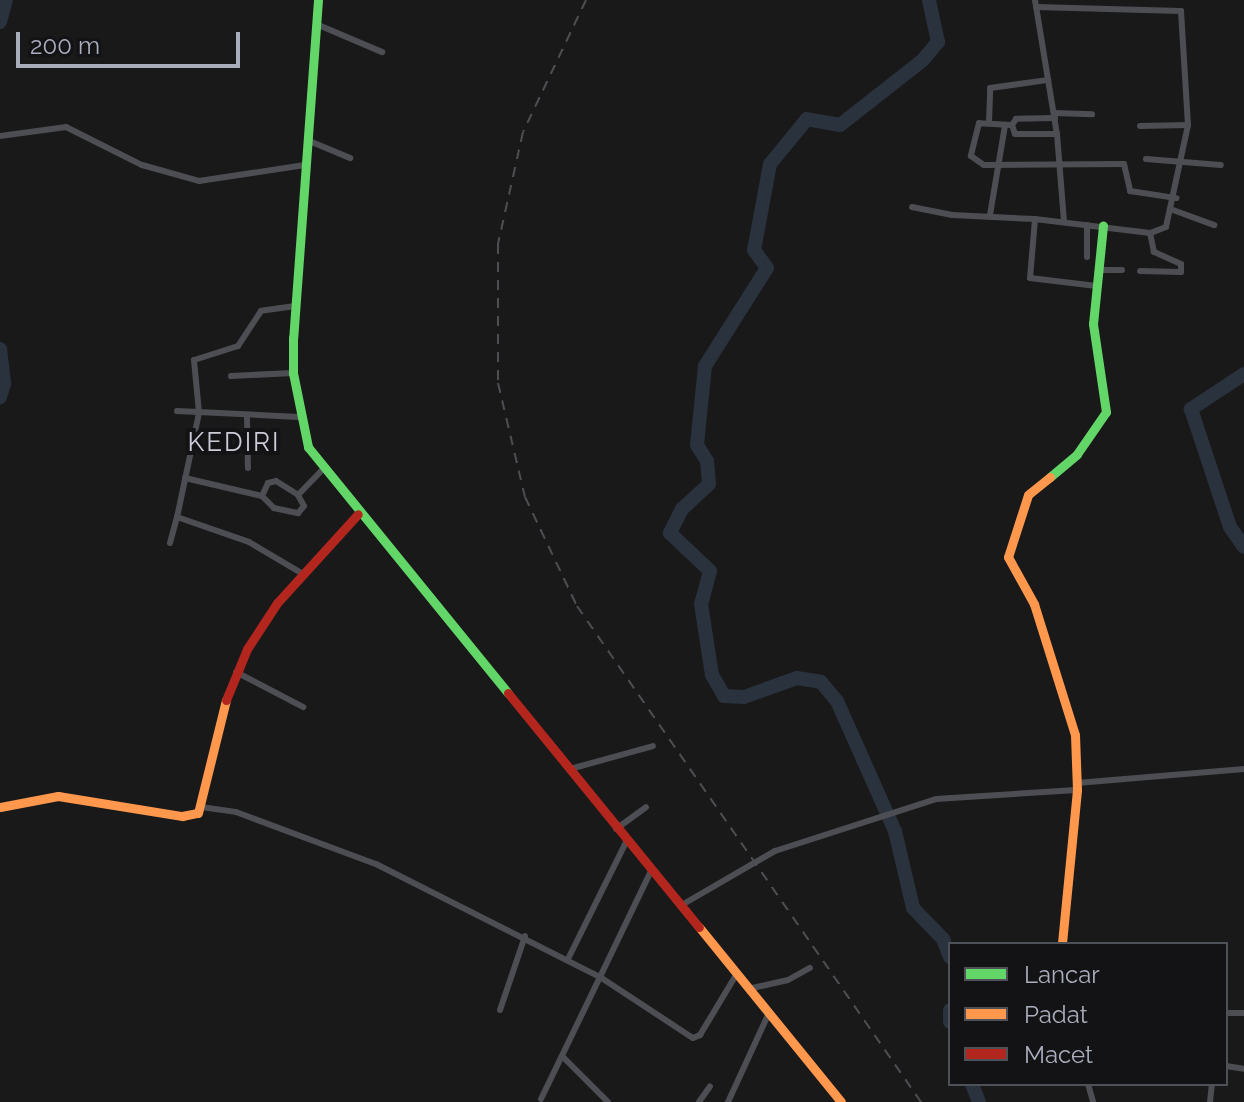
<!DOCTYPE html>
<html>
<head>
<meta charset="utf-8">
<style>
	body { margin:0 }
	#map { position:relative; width:1244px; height:1102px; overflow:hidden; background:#19191a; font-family:Raleway,sans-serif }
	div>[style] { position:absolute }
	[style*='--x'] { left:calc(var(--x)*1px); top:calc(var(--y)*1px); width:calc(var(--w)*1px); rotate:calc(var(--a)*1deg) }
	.river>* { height:14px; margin:-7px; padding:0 7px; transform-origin:7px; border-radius:7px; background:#2a323d }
	.street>* { height:6px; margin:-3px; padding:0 3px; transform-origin:3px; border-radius:3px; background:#4d4e53 }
	.fast>* { height:9px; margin:-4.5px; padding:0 4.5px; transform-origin:4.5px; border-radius:4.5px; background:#63d668 }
	.slow>* { height:9px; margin:-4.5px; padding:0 4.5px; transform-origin:4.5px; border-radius:4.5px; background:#ff974d }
	.jam>* { height:9px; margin:-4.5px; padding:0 4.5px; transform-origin:4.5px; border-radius:4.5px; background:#b3261e }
	.rail>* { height:2px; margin-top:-1px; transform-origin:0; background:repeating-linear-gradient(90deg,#4d4e52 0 10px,transparent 0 18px) }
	span { translate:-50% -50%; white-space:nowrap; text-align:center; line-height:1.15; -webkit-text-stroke:8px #131316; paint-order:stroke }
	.quarter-label { font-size:26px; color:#cbccd7; letter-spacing:2px }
	.legend { position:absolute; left:948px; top:942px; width:280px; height:144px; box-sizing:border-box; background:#131316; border:2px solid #4f5158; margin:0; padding:10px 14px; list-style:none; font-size:24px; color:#a9adbc }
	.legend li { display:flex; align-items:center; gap:16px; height:40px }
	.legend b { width:40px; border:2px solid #4f5158 }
	.scale { position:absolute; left:16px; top:32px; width:224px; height:36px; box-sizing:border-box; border:4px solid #a9adbc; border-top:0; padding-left:10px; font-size:24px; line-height:28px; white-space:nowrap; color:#a9adbc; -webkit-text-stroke:6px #131316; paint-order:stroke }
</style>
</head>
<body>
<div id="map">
	<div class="river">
		<i style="--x:929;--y:0;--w:43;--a:77.9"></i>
		<i style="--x:938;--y:42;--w:23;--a:130"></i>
		<i style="--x:923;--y:60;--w:105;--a:141.9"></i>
		<i style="--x:840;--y:125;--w:34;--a:-170"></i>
		<i style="--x:807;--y:119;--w:58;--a:129.4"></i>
		<i style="--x:770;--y:164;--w:87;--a:100.5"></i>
		<i style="--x:754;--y:250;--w:22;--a:54"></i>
		<i style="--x:767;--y:268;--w:116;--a:122.3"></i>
		<i style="--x:705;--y:366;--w:79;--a:95.8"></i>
		<i style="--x:697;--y:445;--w:19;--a:58"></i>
		<i style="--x:707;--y:461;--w:23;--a:85"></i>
		<i style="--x:709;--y:484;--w:37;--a:137"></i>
		<i style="--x:682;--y:509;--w:27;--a:117"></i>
		<i style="--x:670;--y:533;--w:55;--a:43.5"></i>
		<i style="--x:710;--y:571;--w:34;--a:105"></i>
		<i style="--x:701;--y:604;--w:72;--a:81.2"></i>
		<i style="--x:712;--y:675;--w:24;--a:60"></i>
		<i style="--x:724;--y:696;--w:20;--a:3"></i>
		<i style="--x:744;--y:697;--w:56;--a:-19.7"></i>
		<i style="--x:797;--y:678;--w:24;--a:9"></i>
		<i style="--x:821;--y:682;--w:25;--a:50"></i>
		<i style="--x:837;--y:701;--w:142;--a:66"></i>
		<i style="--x:895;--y:831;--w:79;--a:76.8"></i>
		<i style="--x:913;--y:908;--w:43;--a:45.9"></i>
		<i style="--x:943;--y:939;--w:19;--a:69"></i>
		<i style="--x:0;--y:22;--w:23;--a:-75"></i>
		<i style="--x:0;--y:349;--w:35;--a:83"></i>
		<i style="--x:4;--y:384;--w:14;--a:107"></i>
		<i style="--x:1244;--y:374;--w:64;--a:146.6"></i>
		<i style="--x:1191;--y:409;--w:124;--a:71.7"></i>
		<i style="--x:1230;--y:527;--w:24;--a:55"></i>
		<i style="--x:950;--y:1010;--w:12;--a:90"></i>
		<i style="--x:972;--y:1084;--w:19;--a:69"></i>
	</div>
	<div class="street">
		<i style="--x:1035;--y:0;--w:136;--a:80.7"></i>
		<i style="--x:1057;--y:134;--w:87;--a:85.4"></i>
		<i style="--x:1036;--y:7;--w:145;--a:1.6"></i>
		<i style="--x:1181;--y:11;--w:114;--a:86.5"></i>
		<i style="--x:1188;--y:125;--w:104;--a:102.2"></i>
		<i style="--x:1166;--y:227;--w:17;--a:159"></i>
		<i style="--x:1150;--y:233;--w:116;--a:-173.1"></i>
		<i style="--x:1035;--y:219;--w:59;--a:94.8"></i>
		<i style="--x:1030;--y:278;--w:67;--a:6.8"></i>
		<i style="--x:316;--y:24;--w:72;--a:23"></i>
		<i style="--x:1054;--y:113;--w:38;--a:2"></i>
		<i style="--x:1055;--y:118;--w:39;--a:179"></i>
		<i style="--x:1016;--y:119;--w:7;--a:124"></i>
		<i style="--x:1012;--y:125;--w:33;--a:-177"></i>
		<i style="--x:979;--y:123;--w:34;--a:104"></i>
		<i style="--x:971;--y:156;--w:16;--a:35"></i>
		<i style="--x:984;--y:165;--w:140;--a:-0.4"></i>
		<i style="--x:1124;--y:164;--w:28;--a:77"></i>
		<i style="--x:1130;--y:191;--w:47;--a:8.7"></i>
		<i style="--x:989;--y:123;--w:35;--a:-88"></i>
		<i style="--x:990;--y:88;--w:59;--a:-7.9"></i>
		<i style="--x:1012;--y:125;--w:9;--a:72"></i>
		<i style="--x:1015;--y:134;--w:42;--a:0"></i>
		<i style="--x:1140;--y:126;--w:48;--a:-1.2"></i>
		<i style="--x:0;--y:136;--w:67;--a:-7.8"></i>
		<i style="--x:66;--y:127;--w:85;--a:26.6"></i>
		<i style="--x:142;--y:165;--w:59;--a:15.7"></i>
		<i style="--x:199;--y:181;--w:107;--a:-8.6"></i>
		<i style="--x:307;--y:140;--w:47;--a:22.7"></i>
		<i style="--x:1146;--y:159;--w:75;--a:4.6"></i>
		<i style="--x:912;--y:207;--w:41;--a:11.3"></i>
		<i style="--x:952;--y:215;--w:83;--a:2.8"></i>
		<i style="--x:1173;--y:210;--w:44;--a:20.1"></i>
		<i style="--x:990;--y:215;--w:91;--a:-80.5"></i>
		<i style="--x:1087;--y:225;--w:32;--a:90"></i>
		<i style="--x:1099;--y:270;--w:23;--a:0"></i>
		<i style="--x:1140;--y:271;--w:41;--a:1.4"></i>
		<i style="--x:1181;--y:272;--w:8;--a:-90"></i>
		<i style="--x:1181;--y:264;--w:30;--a:-156"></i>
		<i style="--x:1154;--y:252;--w:19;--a:-102"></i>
		<i style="--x:295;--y:306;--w:34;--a:172"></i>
		<i style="--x:261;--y:311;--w:42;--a:123.3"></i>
		<i style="--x:238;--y:346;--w:46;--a:162.3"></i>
		<i style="--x:194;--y:360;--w:53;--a:84.6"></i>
		<i style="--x:199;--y:413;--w:106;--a:101.9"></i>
		<i style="--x:177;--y:517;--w:76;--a:19.1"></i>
		<i style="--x:249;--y:542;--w:63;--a:30.7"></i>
		<i style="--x:231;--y:376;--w:62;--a:-2.8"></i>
		<i style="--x:177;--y:411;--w:122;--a:2.8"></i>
		<i style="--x:247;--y:418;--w:50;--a:88.9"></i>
		<i style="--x:185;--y:478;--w:79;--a:13.2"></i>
		<i style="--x:262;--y:496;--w:14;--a:-65"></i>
		<i style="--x:268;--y:483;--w:8;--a:-14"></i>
		<i style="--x:276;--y:481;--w:26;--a:32"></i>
		<i style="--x:298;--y:495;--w:36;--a:-46"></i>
		<i style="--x:262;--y:496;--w:17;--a:45"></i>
		<i style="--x:274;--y:508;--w:25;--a:12"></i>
		<i style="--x:298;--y:513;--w:9;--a:-49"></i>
		<i style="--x:304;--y:506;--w:13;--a:-119"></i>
		<i style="--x:170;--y:543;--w:27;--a:-75"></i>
		<i style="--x:236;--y:672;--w:76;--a:27.6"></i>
		<i style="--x:570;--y:769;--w:86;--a:-15.5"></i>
		<i style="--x:1077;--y:783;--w:168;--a:-4.8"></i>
		<i style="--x:201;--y:807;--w:35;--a:8"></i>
		<i style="--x:236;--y:812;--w:149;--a:20.4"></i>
		<i style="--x:376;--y:864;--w:251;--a:26.8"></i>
		<i style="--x:600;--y:977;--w:118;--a:-64.3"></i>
		<i style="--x:616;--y:829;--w:37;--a:-36"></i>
		<i style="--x:680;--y:906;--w:110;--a:-30.1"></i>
		<i style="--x:775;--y:851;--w:169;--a:-17.9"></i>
		<i style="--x:936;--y:799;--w:141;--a:-3.7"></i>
		<i style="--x:569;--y:957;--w:128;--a:-63.6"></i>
		<i style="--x:748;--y:989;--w:41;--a:-12.7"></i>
		<i style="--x:788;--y:980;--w:25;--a:-29"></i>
		<i style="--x:500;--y:1010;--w:78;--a:-71.3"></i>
		<i style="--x:1226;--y:1013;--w:18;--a:0"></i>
		<i style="--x:564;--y:1058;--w:62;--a:45"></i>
		<i style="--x:1226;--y:1066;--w:18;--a:9"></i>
		<i style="--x:1088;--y:1084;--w:19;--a:74"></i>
		<i style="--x:541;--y:1099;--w:136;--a:-64.2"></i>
		<i style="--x:600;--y:977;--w:111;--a:33.3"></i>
		<i style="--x:693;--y:1038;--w:8;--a:-23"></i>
		<i style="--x:700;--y:1035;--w:70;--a:-59"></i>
		<i style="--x:699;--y:1102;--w:19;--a:-55"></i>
		<i style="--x:728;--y:1102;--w:96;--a:-65.3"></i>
		<i style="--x:1210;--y:1102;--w:18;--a:-84"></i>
	</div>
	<div class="fast">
		<i style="--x:318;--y:0;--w:339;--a:94.2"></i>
		<i style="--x:293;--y:338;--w:35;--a:90"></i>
		<i style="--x:293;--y:373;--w:76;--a:78.5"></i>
		<i style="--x:308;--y:447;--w:317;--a:50.9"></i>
		<i style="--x:1050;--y:477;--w:35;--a:-40"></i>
		<i style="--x:1077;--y:454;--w:51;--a:-55.4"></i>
		<i style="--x:1106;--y:412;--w:89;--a:-98.4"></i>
		<i style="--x:1093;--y:324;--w:99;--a:-84.2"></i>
	</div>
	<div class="slow">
		<i style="--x:1050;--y:477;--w:28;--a:141"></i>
		<i style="--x:1028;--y:495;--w:65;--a:107.9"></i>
		<i style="--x:1008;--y:557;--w:54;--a:61"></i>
		<i style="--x:1034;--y:604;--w:137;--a:72.6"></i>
		<i style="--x:1075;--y:735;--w:55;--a:87.9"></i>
		<i style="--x:1077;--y:790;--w:155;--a:95.6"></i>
		<i style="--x:0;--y:807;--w:59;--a:-10.7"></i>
		<i style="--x:58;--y:796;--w:126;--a:9.2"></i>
		<i style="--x:182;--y:816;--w:16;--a:-11"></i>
		<i style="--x:198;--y:813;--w:116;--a:-76.1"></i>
		<i style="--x:699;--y:927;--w:225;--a:50.9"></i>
	</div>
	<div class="jam">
		<i style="--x:508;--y:693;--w:302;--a:50.8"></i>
		<i style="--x:226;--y:700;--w:55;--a:-67.6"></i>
		<i style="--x:247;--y:649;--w:55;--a:-56.9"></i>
		<i style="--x:277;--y:603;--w:120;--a:-47.7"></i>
	</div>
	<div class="rail">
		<i style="--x:586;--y:0;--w:146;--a:115.5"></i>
		<i style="--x:523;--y:132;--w:115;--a:102.6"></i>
		<i style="--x:498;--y:244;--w:139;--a:90"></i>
		<i style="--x:498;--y:383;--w:117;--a:76.7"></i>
		<i style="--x:525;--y:497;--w:121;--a:64.5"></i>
		<i style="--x:577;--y:606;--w:604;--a:55.26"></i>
	</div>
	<div class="quarter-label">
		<span style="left:234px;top:443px">KEDIRI</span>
	</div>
	<ul class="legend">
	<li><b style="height:10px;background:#63d668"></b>Lancar</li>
	<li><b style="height:10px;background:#ff974d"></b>Padat</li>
	<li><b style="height:10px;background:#b3261e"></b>Macet</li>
	</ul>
	<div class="scale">200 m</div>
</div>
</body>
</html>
